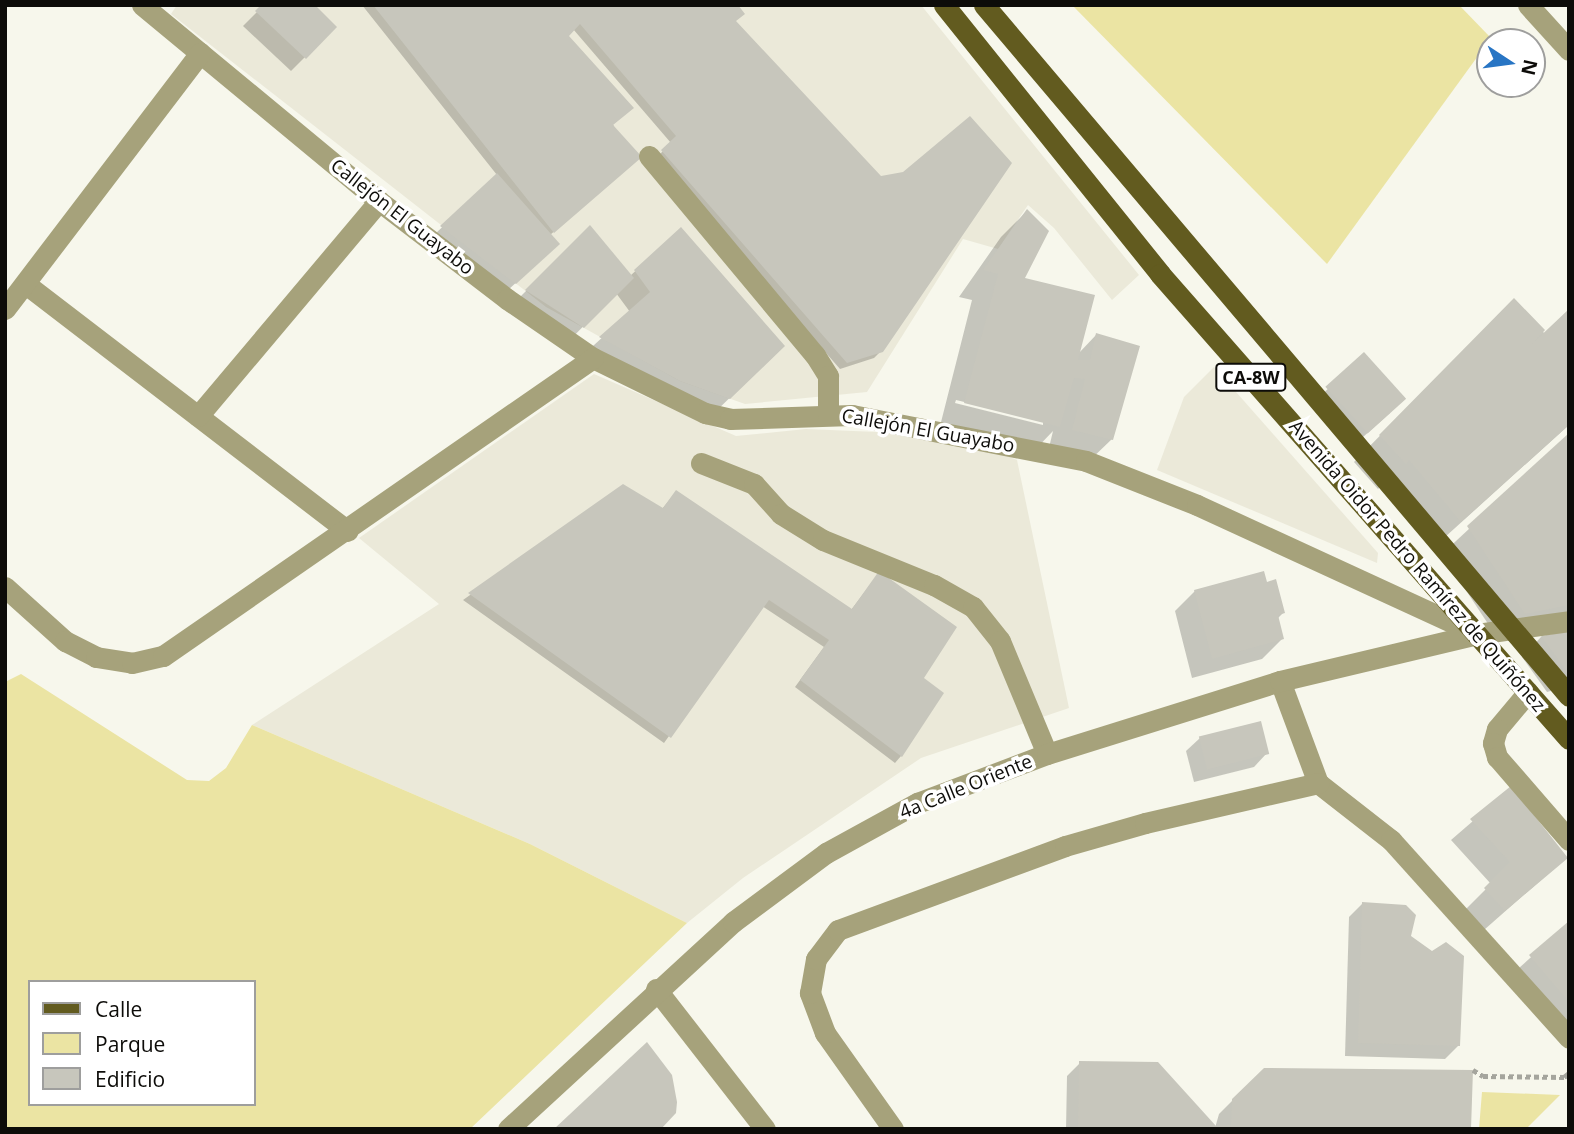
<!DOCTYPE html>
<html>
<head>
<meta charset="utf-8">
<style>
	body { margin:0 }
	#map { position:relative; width:1574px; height:1134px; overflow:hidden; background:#f7f7ec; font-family:"Open Sans",sans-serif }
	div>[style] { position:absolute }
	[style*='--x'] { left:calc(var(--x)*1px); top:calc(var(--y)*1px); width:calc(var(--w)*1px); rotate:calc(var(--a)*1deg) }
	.built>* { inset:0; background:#ebe9d9 }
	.green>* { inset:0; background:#ebe4a3 }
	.shadow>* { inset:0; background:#0003 }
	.building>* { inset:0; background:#c7c6bc; transform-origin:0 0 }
	.path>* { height:4.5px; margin-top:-2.25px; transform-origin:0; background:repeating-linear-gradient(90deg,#a5a59d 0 5px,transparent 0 8.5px) }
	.minor>* { height:21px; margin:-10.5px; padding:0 10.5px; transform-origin:10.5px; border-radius:10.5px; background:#a6a27b }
	.major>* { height:21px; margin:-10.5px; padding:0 10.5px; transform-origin:10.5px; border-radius:10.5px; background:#625b1f }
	span { translate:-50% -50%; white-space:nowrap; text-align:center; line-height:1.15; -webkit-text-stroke:7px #fff; paint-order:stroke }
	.shield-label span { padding:2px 5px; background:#fff; border:2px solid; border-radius:5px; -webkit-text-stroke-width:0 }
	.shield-label { font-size:18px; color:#0d0c09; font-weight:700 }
	.street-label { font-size:19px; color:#0d0c09 }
	.frame { position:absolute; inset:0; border:7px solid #0d0c09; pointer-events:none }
	.legend { position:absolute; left:28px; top:980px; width:228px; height:126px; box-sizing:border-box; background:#fff; border:2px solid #9e9e9d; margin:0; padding:9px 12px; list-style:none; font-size:21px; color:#0d0c09 }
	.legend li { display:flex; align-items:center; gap:14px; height:35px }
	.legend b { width:35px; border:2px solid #9e9e9d }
	.north { position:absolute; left:1476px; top:28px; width:70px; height:70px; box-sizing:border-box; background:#fff; border:2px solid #9e9e9d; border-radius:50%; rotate:103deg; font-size:19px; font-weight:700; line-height:28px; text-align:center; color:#0d0c09 }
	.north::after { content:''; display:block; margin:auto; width:24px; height:32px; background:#2875c4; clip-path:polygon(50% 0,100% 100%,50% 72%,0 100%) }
</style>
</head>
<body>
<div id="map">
	<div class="built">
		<i style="clip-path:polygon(177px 5px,921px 5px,1139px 275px,1112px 300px,1054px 228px,1028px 205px,998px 249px,963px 239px,867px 392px,745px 404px,680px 381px,546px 307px,171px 14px)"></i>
		<i style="clip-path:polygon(1214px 367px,1378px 553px,1377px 563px,1157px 470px,1184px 397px)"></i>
		<i style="clip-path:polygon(594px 374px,736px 436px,806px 429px,877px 432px,978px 444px,1017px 460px,1069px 708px,921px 758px,743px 878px,687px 923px,530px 844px,252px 725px,439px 604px,359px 538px)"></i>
	</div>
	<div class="green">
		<i style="clip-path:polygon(1072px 5px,1459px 5px,1491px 38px,1327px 264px)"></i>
		<i style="clip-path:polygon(evenodd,21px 674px,187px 780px,209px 781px,226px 768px,252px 725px,530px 844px,687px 923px,470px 1129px,5px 1129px,5px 682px,21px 674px,30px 982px,254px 982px,254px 1104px,30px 1104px,30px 982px)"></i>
		<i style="clip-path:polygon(1482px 1092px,1560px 1095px,1526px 1129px,1479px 1129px)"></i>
	</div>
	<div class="shadow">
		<i style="clip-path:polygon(264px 5px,335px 27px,291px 71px,243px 26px)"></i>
		<i style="clip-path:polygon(362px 5px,735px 5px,735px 21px,881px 351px,874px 358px,840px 369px,656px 158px,671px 143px,573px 29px,567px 36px,633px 163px,550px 235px,552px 250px,508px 290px,435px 234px,497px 175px)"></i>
		<i style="clip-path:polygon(evenodd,1027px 211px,1023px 279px,1078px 354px,1096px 335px,1112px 439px,1085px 465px,1047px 456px,1053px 431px,1032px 453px,939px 430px,972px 300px,959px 297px,1001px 237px,1027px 211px,956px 400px,1043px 421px,1043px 425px,955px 403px,956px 400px)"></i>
		<i style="clip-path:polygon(590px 227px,630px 276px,681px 229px,783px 346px,709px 418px,581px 357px,630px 312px,616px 293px,563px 347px,506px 311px)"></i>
		<i style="clip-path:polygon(1514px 300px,1545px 334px,1569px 425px,1434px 547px,1382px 485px,1378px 489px,1354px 462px)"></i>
		<i style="clip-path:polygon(1364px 355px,1390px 413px,1353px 446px,1314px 402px)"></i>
		<i style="clip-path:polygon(1569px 436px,1569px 623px,1498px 639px,1442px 554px)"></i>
		<i style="clip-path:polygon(624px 486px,662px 509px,676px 492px,851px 610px,879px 573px,922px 678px,942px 694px,901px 756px,895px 763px,795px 687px,824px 647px,762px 606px,664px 743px,463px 600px)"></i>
		<i style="clip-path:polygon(1266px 584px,1283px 613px,1277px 619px,1282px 639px,1262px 659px,1192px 678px,1175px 611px,1195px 591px)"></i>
		<i style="clip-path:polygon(1569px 633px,1569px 686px,1547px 692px,1522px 657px,1541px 637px)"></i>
		<i style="clip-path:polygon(1200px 738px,1267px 753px,1254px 767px,1194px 782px,1186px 751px)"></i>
		<i style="clip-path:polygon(1510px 789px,1566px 858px,1484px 930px,1465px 910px,1491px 884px,1451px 840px)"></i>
		<i style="clip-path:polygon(1362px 904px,1409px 937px,1459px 1045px,1445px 1059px,1345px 1056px,1349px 917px)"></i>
		<i style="clip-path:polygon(1569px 923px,1569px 1047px,1510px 976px)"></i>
		<i style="clip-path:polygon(1080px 1063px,1215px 1128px,1219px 1114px,1264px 1069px,1469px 1129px,1066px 1129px,1067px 1076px)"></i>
	</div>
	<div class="building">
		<i style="clip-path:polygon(261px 5px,315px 5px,337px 27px,306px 59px,255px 11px)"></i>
		<i style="clip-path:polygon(373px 5px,738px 5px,745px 14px,736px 21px,881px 176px,903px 172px,970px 116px,1012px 163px,883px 352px,847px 363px,661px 150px,676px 136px,580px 24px,569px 36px,634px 108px,613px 125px,642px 157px,554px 233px)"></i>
		<i style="clip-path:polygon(497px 173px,560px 244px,516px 284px,440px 226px)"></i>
		<i style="clip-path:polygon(1027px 209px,1049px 231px,1025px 278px,1095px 295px,1078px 360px,1090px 360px,1096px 333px,1140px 346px,1113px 440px,1072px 430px,1085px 379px,1074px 378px,1060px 427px,964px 403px,998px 274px,983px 270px)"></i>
		<i style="clip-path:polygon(590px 225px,634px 278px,584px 328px,525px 290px)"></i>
		<i style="clip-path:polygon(681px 227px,785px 346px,730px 399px,680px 381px,599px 337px,650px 292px,634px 270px)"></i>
		<i style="clip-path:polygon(1514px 298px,1545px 330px,1532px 344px,1569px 309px,1569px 425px,1461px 522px,1409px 460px,1406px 464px,1379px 435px)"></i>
		<i style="left:1364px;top:352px;width:63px;height:52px;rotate:48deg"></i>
		<i style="clip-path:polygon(1569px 433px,1569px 605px,1525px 614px,1467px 526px)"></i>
		<i style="clip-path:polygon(623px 484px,663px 508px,676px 490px,852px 609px,879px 571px,957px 627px,924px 678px,944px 693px,902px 757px,800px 680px,829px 640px,769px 600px,671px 738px,468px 593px)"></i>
		<i style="clip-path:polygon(1264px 571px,1267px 582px,1276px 579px,1285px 613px,1278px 615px,1284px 639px,1212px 659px,1194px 590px)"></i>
		<i style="clip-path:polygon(1569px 631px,1569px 674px,1541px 636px)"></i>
		<i style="left:1261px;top:721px;width:34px;height:64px;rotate:76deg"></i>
		<i style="clip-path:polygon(1511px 786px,1568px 858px,1505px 911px,1484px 888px,1510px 862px,1470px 819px)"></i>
		<i style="clip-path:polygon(1362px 902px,1406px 905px,1416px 915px,1411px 936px,1432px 951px,1446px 942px,1464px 956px,1460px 1046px,1358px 1043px)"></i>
		<i style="clip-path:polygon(1569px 921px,1569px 1002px,1529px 955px)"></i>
		<i style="clip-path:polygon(647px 1042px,672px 1075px,677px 1102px,676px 1113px,661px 1129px,554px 1129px)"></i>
		<i style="clip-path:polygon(1079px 1061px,1158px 1062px,1216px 1126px,1231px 1125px,1232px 1099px,1264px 1068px,1473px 1070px,1471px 1129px,1078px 1129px)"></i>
	</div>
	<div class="path">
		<i style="--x:1473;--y:1070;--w:12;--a:31"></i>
		<i style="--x:1483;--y:1076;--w:81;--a:0.7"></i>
		<i style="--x:1564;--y:1077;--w:6;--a:-39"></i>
	</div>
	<div class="minor">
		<i style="--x:142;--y:5;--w:308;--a:39.6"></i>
		<i style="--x:379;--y:201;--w:161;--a:37.4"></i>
		<i style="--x:507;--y:299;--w:104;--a:34.5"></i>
		<i style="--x:593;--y:358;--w:125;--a:26.2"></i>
		<i style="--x:705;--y:413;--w:26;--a:13"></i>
		<i style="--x:730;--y:419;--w:122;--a:-1.9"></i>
		<i style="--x:852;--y:415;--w:238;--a:11.1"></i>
		<i style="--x:1086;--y:461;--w:119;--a:21.6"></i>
		<i style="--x:1197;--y:505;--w:308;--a:24.7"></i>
		<i style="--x:1528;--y:5;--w:61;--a:47.7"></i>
		<i style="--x:649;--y:156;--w:259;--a:50.2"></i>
		<i style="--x:815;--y:355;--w:25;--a:58"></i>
		<i style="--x:828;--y:376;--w:38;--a:90"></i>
		<i style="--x:27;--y:285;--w:404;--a:37.5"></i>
		<i style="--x:5;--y:309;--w:322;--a:-52.7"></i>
		<i style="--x:198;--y:416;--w:281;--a:-49.9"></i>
		<i style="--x:701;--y:463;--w:57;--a:21.6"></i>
		<i style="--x:754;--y:484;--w:40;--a:48"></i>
		<i style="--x:781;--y:514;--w:49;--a:31.8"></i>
		<i style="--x:823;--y:540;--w:120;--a:22.1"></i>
		<i style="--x:934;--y:585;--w:45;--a:29.4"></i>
		<i style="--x:973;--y:607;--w:43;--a:51.5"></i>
		<i style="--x:1000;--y:641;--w:122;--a:67.4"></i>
		<i style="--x:5;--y:587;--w:81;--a:42"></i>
		<i style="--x:65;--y:641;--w:35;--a:27"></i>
		<i style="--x:96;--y:657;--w:36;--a:9"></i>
		<i style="--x:132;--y:663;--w:32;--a:-13"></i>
		<i style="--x:163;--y:656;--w:523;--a:-34.72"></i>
		<i style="--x:1280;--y:681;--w:109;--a:69.6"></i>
		<i style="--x:1318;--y:783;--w:93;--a:38"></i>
		<i style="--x:1391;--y:840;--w:266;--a:48"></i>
		<i style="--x:1528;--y:692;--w:48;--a:130"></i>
		<i style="--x:1497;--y:729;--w:15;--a:106"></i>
		<i style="--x:1493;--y:743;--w:15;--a:74"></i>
		<i style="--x:1497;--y:757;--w:110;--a:49.1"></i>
		<i style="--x:656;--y:989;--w:177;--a:52.1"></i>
		<i style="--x:508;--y:1129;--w:306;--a:-42.6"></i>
		<i style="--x:733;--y:922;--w:116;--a:-36.6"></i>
		<i style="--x:826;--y:853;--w:104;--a:-28.8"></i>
		<i style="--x:917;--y:803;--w:139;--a:-20.7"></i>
		<i style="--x:1047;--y:754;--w:244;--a:-17.4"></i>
		<i style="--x:1280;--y:681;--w:203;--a:-13.4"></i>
		<i style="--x:1477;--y:634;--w:93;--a:-8"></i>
		<i style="--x:893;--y:1129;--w:118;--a:-125.3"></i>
		<i style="--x:825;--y:1033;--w:43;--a:-110.6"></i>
		<i style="--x:810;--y:993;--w:35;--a:-80"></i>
		<i style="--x:816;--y:959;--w:36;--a:-53"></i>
		<i style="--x:838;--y:930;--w:242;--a:-20.3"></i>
		<i style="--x:1065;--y:846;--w:83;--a:-16"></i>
		<i style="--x:1145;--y:823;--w:178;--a:-13"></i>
	</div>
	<div class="major">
		<i style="--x:944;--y:5;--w:345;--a:51.2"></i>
		<i style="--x:1160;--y:274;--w:619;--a:48.67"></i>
		<i style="--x:984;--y:5;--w:905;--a:49.75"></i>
	</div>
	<div class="shield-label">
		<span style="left:1251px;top:377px">CA-8W</span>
	</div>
	<div class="street-label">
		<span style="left:402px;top:217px;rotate:38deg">Callejón El Guayabo</span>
		<span style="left:928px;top:431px;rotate:10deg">Callejón El Guayabo</span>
		<span style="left:1417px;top:566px;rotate:49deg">Avenida Oidor Pedro Ramírez de Quiñónez</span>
		<span style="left:966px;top:787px;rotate:-22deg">4a Calle Oriente</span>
	</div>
	<div class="frame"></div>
	<ul class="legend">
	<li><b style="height:9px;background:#625b1f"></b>Calle</li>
	<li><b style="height:19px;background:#ebe4a3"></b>Parque</li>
	<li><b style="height:19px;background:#c7c6bc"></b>Edificio</li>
	</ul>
	<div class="north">N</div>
</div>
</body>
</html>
